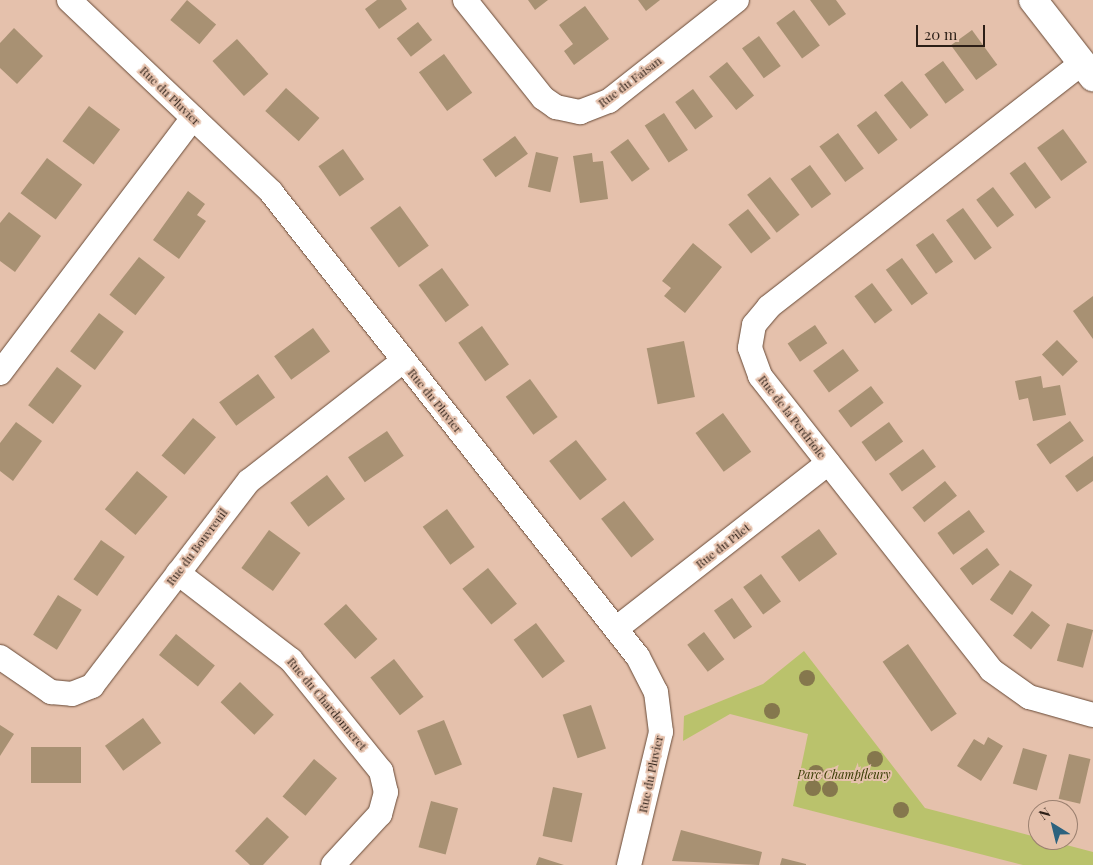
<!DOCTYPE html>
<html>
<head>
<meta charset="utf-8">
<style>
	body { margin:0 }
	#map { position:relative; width:1093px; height:865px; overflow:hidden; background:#e5c1ac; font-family:"Playfair Display",serif }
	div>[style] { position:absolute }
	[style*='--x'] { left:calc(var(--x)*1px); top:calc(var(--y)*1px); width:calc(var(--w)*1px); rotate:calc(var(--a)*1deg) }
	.green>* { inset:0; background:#bac26c }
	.building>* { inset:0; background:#a89173; transform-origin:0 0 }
	.roads { filter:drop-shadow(0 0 1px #684a37) drop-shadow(0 0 1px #684a37) }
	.street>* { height:24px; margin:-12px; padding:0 12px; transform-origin:12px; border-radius:12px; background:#fff }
	.secondary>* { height:28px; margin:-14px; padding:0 14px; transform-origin:14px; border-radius:14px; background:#fff }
	.trees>* { width:16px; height:16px; margin:-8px; border-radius:50%; background:#85774d }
	span { translate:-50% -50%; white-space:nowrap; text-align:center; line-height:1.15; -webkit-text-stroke:4px #e5c1ac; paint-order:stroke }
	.street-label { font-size:12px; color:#2c1f17 }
	.park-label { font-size:12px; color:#373a00; font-style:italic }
	.north { position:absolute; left:1028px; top:800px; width:50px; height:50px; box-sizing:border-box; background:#e5c1ac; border:1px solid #9b8070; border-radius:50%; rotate:324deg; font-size:14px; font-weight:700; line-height:20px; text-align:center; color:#2c1f17 }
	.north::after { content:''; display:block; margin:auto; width:18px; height:22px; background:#2c627e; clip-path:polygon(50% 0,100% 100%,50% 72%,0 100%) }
	.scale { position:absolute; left:916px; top:25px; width:69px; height:22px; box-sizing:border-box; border:2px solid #2c1f17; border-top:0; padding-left:6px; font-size:15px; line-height:18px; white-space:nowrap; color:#2c1f17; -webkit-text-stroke:4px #e5c1ac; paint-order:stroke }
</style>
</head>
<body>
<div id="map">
	<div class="green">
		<i style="clip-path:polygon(804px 651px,925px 808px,1093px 852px,1093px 865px,1023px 865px,793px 806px,808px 734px,730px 714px,683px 741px,684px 716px,763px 684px)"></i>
	</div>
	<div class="building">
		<i style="left:187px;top:0;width:38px;height:26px;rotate:40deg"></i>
		<i style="clip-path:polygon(377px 0,401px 0,407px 9px,379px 29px,365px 9px)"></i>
		<i style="clip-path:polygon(528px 0,548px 0,535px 10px)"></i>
		<i style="clip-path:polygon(638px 0,660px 0,646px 11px)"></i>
		<i style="clip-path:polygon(810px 0,836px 0,846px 14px,829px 26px)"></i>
		<i style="clip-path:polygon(585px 6px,609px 39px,574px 65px,564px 51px,573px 44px,559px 25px)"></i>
		<i style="left:794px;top:10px;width:44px;height:22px;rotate:54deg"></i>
		<i style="left:418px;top:22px;width:23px;height:27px;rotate:52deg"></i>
		<i style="clip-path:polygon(14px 28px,43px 56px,17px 84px,0 68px,0 43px)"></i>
		<i style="left:972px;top:30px;width:43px;height:26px;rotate:54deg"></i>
		<i style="left:759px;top:36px;width:37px;height:21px;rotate:54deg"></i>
		<i style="left:237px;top:39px;width:47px;height:33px;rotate:48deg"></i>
		<i style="left:444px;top:54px;width:48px;height:31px;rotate:54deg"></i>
		<i style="left:943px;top:61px;width:36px;height:23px;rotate:54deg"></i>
		<i style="left:727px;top:62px;width:43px;height:23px;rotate:51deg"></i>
		<i style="left:902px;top:81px;width:43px;height:23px;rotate:52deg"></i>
		<i style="left:286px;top:88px;width:45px;height:31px;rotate:42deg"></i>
		<i style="left:693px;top:89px;width:34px;height:22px;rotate:54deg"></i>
		<i style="left:89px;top:106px;width:39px;height:44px;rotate:37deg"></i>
		<i style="left:876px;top:111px;width:36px;height:24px;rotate:53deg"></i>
		<i style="left:664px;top:113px;width:44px;height:23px;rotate:57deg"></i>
		<i style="left:1063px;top:129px;width:41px;height:32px;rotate:54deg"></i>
		<i style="left:838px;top:133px;width:44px;height:23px;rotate:54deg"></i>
		<i style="left:515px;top:136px;width:22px;height:40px;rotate:54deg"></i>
		<i style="left:628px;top:139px;width:37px;height:22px;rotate:54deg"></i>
		<i style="left:343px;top:149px;width:37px;height:30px;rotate:55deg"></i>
		<i style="left:536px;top:152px;width:23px;height:36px;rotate:13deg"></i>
		<i style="clip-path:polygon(592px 153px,593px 162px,603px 161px,608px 199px,580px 203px,573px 156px)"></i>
		<i style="left:47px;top:158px;width:44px;height:44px;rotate:37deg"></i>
		<i style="left:1025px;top:162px;width:44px;height:19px;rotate:54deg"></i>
		<i style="left:810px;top:165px;width:36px;height:24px;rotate:54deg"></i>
		<i style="left:770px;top:177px;width:48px;height:29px;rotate:52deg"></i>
		<i style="left:993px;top:187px;width:35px;height:21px;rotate:53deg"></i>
		<i style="clip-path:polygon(188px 191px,205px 204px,197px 215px,206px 221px,179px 259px,153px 240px)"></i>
		<i style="left:400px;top:206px;width:49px;height:37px;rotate:54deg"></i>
		<i style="left:963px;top:208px;width:49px;height:21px;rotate:54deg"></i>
		<i style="left:748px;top:209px;width:37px;height:25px;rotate:52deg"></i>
		<i style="clip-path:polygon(9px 212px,41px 236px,15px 272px,0 261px,0 223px)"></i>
		<i style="left:933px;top:233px;width:35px;height:21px;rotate:55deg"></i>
		<i style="clip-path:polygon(693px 243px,722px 267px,685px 313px,664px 296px,671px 288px,662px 281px)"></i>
		<i style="left:139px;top:257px;width:33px;height:48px;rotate:38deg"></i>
		<i style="left:902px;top:258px;width:44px;height:20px;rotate:54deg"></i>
		<i style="left:442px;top:268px;width:46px;height:29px;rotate:54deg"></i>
		<i style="left:872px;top:283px;width:34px;height:22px;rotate:53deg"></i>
		<i style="clip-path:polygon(1093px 296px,1093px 339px,1073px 311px)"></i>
		<i style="left:99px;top:313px;width:31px;height:48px;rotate:37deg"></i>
		<i style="left:815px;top:325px;width:22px;height:33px;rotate:56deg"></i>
		<i style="left:482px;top:326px;width:47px;height:29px;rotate:55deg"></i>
		<i style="left:313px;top:328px;width:29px;height:48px;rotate:54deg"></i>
		<i style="left:1057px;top:340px;width:30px;height:21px;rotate:46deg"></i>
		<i style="left:684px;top:341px;width:57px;height:38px;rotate:79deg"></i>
		<i style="left:843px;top:349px;width:27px;height:37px;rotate:54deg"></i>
		<i style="left:57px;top:367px;width:31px;height:48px;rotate:37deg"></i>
		<i style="left:258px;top:374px;width:29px;height:48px;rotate:54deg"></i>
		<i style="clip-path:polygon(1041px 376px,1043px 388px,1060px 385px,1066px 415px,1033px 421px,1028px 398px,1019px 400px,1015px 381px)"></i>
		<i style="left:530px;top:379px;width:47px;height:30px;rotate:54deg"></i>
		<i style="left:871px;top:386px;width:21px;height:41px;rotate:53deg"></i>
		<i style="left:723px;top:413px;width:48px;height:34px;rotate:54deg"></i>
		<i style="left:193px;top:418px;width:30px;height:49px;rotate:40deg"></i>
		<i style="left:1070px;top:421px;width:24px;height:41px;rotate:55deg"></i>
		<i style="clip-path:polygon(16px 422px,42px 441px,13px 481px,0 471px,0 443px)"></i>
		<i style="left:889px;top:422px;width:24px;height:34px;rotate:54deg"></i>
		<i style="left:387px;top:431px;width:30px;height:47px;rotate:56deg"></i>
		<i style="left:576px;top:440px;width:50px;height:34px;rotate:52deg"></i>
		<i style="left:923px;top:449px;width:22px;height:42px;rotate:54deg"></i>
		<i style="clip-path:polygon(1093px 456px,1093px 481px,1077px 492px,1065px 476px)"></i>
		<i style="left:137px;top:471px;width:40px;height:50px;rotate:40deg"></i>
		<i style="left:327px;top:475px;width:30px;height:46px;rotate:53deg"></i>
		<i style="left:945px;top:481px;width:19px;height:42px;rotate:51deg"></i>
		<i style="left:624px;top:501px;width:49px;height:29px;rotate:52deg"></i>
		<i style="left:447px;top:509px;width:47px;height:30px;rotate:54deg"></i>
		<i style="left:969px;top:510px;width:27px;height:39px;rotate:54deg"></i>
		<i style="left:819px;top:529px;width:31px;height:47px;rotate:54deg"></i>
		<i style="left:269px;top:530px;width:39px;height:47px;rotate:36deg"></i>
		<i style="left:101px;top:540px;width:29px;height:48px;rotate:35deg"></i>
		<i style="left:987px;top:548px;width:21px;height:34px;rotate:53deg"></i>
		<i style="left:488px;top:568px;width:46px;height:33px;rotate:51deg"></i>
		<i style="left:1010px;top:570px;width:27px;height:36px;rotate:34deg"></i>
		<i style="left:761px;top:574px;width:34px;height:22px;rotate:54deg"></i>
		<i style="left:58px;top:595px;width:28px;height:47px;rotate:32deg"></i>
		<i style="left:732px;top:598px;width:35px;height:22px;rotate:55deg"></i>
		<i style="left:346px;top:604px;width:47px;height:30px;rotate:48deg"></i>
		<i style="left:1032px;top:611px;width:23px;height:31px;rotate:38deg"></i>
		<i style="left:536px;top:623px;width:48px;height:28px;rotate:53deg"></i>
		<i style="left:1067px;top:623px;width:27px;height:39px;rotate:15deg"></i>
		<i style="left:704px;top:632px;width:34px;height:21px;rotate:53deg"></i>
		<i style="left:176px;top:634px;width:50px;height:27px;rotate:39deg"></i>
		<i style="left:908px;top:644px;width:85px;height:31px;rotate:55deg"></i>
		<i style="left:394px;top:659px;width:48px;height:30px;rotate:52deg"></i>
		<i style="left:240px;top:682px;width:47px;height:28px;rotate:44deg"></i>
		<i style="left:591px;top:705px;width:46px;height:30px;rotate:71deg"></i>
		<i style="left:143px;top:718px;width:31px;height:47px;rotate:54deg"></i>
		<i style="left:444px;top:720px;width:48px;height:29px;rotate:68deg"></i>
		<i style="clip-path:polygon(0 725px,14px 734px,0 756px)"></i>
		<i style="clip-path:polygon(988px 737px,1003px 746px,981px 781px,957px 766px,974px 739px,984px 745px)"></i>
		<i style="left:81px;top:747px;width:36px;height:50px;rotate:90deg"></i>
		<i style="left:1023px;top:748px;width:25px;height:37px;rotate:16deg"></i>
		<i style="left:1069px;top:754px;width:22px;height:46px;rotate:13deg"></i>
		<i style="left:314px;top:759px;width:30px;height:49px;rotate:40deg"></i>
		<i style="left:553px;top:787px;width:30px;height:50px;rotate:12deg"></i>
		<i style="left:431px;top:801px;width:28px;height:48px;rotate:15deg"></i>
		<i style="clip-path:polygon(267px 817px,289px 837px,263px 865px,250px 865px,235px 851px)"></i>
		<i style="clip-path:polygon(681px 830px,762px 852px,759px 865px,672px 861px)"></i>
		<i style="clip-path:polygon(539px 857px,564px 865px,536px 865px)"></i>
		<i style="clip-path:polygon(782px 858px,806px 864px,806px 865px,780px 865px)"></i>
	</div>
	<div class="roads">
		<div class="street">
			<i style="--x:69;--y:0;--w:279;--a:43.5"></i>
			<i style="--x:271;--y:192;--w:592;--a:51.72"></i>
			<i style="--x:638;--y:657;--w:39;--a:63"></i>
			<i style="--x:656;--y:692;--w:40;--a:82.9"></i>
			<i style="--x:661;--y:732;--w:137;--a:103.5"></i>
			<i style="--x:465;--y:0;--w:125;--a:51.5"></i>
			<i style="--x:543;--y:98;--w:16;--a:35"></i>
			<i style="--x:556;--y:107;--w:25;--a:12"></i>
			<i style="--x:580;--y:112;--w:31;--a:-21"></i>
			<i style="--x:609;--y:101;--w:163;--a:-38.3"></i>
			<i style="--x:1082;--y:63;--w:397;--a:142.1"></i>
			<i style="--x:769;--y:307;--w:23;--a:130"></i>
			<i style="--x:754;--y:325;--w:23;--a:100"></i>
			<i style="--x:750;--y:348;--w:30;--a:70"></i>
			<i style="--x:760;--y:376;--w:374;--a:51.8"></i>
			<i style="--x:991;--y:670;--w:47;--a:35.4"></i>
			<i style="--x:1029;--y:697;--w:66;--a:15.7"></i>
			<i style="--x:0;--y:373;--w:320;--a:-52.9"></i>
			<i style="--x:178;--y:573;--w:143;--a:37.6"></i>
			<i style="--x:291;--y:660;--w:143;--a:51"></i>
			<i style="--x:381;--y:771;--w:22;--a:77"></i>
			<i style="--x:386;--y:792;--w:23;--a:105"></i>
			<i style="--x:380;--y:814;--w:69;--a:132.7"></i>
			<i style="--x:617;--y:628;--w:268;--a:-38"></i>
			<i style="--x:0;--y:657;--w:62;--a:34.5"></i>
			<i style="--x:51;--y:692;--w:21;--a:5"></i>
			<i style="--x:72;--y:694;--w:22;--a:-22"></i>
			<i style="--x:92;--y:686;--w:258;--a:-52.6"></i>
			<i style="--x:249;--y:481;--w:195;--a:-37.9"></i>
		</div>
		<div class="secondary">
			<i style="--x:1033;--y:0;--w:98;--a:52.1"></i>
		</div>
	</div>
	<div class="trees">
		<i style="left:807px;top:678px"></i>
		<i style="left:772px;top:711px"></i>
		<i style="left:875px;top:759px"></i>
		<i style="left:816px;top:773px"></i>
		<i style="left:813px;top:788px"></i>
		<i style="left:830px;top:789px"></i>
		<i style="left:901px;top:810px"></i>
	</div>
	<div class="street-label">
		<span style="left:630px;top:82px;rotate:-37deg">Rue du Faisan</span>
		<span style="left:170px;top:96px;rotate:44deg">Rue du Pluvier</span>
		<span style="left:435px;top:401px;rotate:51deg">Rue du Pluvier</span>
		<span style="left:792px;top:417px;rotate:52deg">Rue de la Perdriole</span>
		<span style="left:723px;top:546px;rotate:-38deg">Rue du Pilet</span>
		<span style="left:197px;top:547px;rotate:-53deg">Rue du Bouvreuil</span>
		<span style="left:327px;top:704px;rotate:50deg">Rue du Chardonneret</span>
		<span style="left:651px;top:774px;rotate:-78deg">Rue du Pluvier</span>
	</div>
	<div class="park-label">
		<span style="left:844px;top:775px">Parc Champfleury</span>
	</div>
	<div class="north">N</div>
	<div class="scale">20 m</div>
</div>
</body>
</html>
